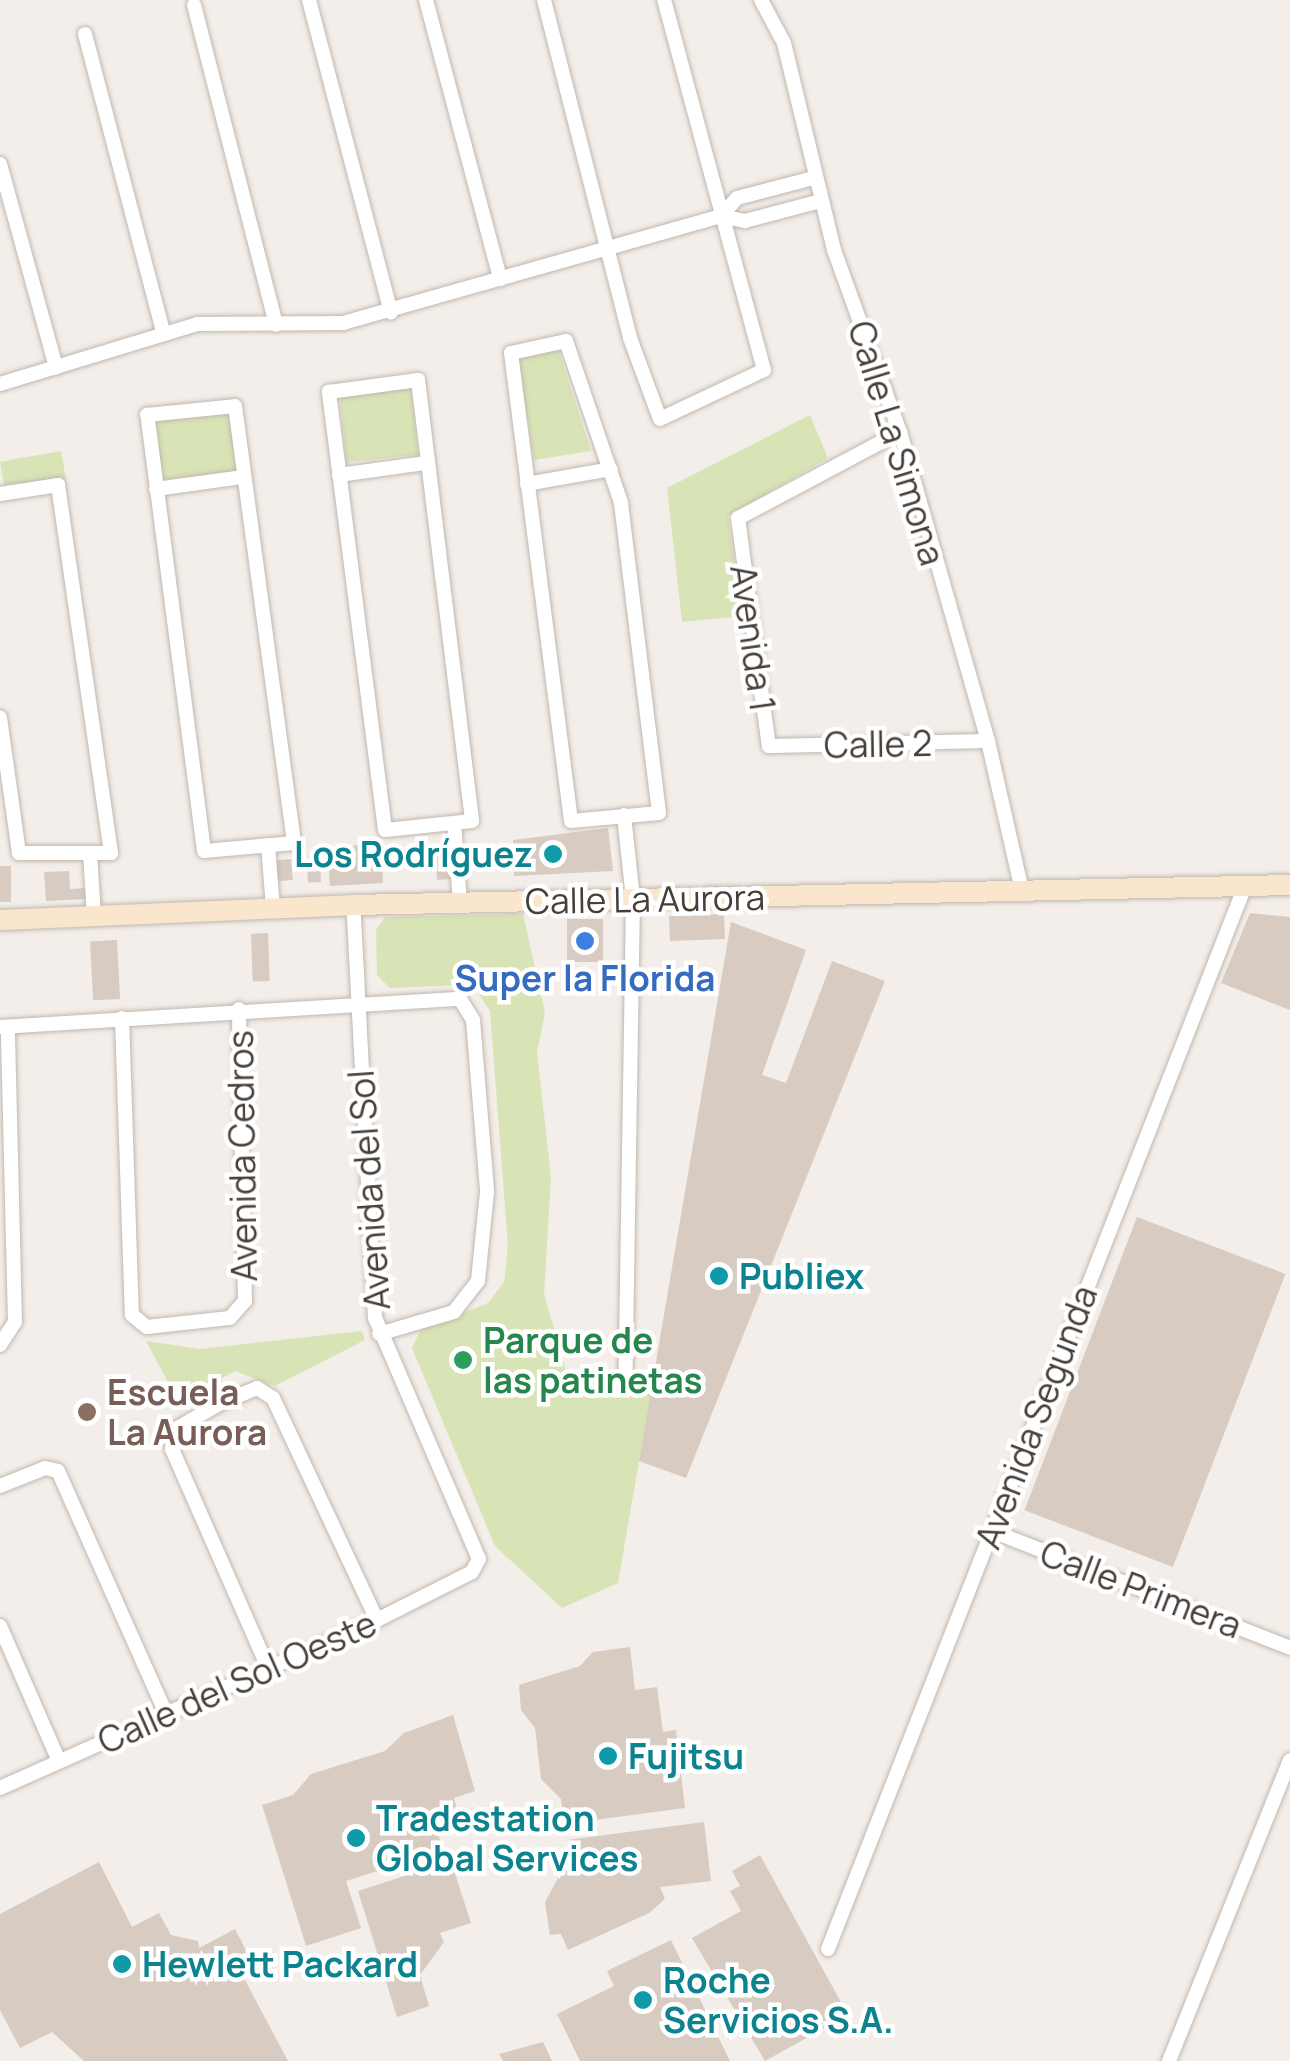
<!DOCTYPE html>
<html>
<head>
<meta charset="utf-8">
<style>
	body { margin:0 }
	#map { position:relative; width:1290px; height:2061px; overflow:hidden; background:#f3eee9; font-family:Manrope,sans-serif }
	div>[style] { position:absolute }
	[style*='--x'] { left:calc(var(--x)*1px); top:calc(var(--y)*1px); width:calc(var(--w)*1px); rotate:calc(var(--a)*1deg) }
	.green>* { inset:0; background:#d8e4b5; transform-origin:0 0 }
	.building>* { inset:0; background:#d7cbc2; transform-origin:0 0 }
	.roads { filter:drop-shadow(0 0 2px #c1b7af) drop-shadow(0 0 2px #c1b7af) }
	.street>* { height:14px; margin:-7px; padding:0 7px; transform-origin:7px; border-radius:7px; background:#fff }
	.secondary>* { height:20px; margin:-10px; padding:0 10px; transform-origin:10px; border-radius:10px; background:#fae6cc }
	.dots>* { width:28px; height:28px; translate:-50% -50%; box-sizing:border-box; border:5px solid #fff; border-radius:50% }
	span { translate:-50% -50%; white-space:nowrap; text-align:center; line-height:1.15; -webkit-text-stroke:9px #fff; paint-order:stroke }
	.street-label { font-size:35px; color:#463e38 }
	.culture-label { font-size:35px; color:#0d838f; font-weight:700 }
	.right { translate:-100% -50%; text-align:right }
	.left { translate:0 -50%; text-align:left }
	.shop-label { font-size:35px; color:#366cbe; font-weight:700 }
	.leisure-label { font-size:35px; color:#27864d; font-weight:700 }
	.education-label { font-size:35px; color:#785e54; font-weight:700 }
</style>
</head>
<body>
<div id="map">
	<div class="green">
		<i style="clip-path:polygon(558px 349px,591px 451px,534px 460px,518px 358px)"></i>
		<i style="left:411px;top:387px;width:68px;height:72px;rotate:84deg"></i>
		<i style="left:231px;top:410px;width:62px;height:79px;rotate:84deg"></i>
		<i style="clip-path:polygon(810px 415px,828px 458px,728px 516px,742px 616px,682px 622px,667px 488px)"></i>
		<i style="left:61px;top:451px;width:29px;height:62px;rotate:80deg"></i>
		<i style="clip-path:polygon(523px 914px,545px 1013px,537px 1052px,551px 1177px,544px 1294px,568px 1378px,653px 1380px,618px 1583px,562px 1608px,495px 1546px,412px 1348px,421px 1329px,488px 1303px,504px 1282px,508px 1246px,490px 1011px,477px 991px,464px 985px,390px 988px,377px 975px,376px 930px,385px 917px)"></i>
		<i style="clip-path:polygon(362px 1331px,365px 1340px,275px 1386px,235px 1371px,178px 1401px,146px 1341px,200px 1349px)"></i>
	</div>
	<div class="building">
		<i style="clip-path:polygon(608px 828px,613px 871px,514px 876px,513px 840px)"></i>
		<i style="left:451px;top:843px;width:36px;height:16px;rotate:87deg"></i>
		<i style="clip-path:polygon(360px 844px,381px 846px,383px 883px,330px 886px,328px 853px)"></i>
		<i style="left:320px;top:857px;width:25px;height:13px;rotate:88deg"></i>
		<i style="left:291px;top:859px;width:21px;height:19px;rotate:85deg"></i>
		<i style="left:0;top:866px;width:11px;height:36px"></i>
		<i style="clip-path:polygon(69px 871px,70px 889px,87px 888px,87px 899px,46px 901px,44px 872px)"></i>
		<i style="clip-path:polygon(1250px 913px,1290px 917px,1290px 1010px,1221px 983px)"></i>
		<i style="left:724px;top:914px;width:25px;height:55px;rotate:88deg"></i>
		<i style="left:603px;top:919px;width:43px;height:36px;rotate:90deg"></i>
		<i style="clip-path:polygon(731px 922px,806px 950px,762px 1075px,786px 1083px,832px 961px,885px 981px,686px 1478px,639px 1461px)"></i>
		<i style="left:268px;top:933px;width:48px;height:17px;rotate:88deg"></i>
		<i style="left:117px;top:940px;width:59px;height:27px;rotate:87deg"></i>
		<i style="left:1137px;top:1217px;width:159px;height:314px;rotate:21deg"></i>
		<i style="clip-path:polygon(630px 1647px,635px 1690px,657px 1687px,663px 1732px,676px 1730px,685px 1808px,564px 1824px,561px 1799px,541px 1779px,535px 1728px,521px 1710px,519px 1685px,580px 1666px,593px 1652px)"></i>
		<i style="clip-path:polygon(453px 1715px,475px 1791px,454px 1798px,456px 1806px,436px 1826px,443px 1850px,346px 1881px,361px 1928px,306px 1946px,262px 1805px,293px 1795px,311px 1774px,385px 1751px,404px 1733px)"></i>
		<i style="clip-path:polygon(704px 1822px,711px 1881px,660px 1887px,665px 1899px,649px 1913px,568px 1950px,561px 1934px,550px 1935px,545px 1902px,569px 1858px,567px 1840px)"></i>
		<i style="clip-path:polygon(760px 1855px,848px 2015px,765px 2061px,692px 1938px,741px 1911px,730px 1891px,740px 1886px,732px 1871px)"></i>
		<i style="clip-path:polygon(451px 1861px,471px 1923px,440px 1933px,444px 1942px,420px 1975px,429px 2006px,397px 2017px,358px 1891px)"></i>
		<i style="clip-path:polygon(99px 1862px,132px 1927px,159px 1913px,171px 1935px,198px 1941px,199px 1948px,235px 1929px,251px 1960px,238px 1967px,288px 2061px,84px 2061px,52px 2032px,20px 2048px,0 2010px,0 1914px)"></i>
		<i style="clip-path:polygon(671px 1940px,730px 2061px,580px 2061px,557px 2014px,614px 1986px,607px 1971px)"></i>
		<i style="clip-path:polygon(543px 2042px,552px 2061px,503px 2061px,499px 2054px)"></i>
	</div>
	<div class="roads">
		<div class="street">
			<i style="--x:309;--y:0;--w:323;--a:75.3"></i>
			<i style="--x:426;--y:0;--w:289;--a:75.1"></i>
			<i style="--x:544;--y:0;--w:349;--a:75.7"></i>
			<i style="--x:630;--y:338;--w:86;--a:69.7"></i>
			<i style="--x:660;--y:419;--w:115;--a:-25.2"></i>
			<i style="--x:764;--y:370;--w:383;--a:-105.1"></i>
			<i style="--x:761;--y:0;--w:49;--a:61.9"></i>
			<i style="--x:784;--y:43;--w:213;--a:76.4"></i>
			<i style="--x:834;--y:250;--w:194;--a:70.1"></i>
			<i style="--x:900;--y:432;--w:321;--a:74.1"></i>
			<i style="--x:988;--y:741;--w:154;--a:77.2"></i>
			<i style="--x:194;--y:5;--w:330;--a:75.6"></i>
			<i style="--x:85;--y:34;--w:308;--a:75.3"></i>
			<i style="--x:0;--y:164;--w:211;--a:74.6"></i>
			<i style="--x:721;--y:216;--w:24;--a:-48"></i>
			<i style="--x:737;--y:198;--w:79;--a:-14.7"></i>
			<i style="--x:566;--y:341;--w:171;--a:71.2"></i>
			<i style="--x:621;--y:503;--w:312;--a:83"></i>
			<i style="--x:659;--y:813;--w:88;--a:174.8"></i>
			<i style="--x:571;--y:821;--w:472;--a:-97.3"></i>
			<i style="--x:511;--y:353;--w:56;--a:-12.3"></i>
			<i style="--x:418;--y:380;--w:444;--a:83"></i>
			<i style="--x:472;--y:821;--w:87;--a:174.1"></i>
			<i style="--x:385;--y:830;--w:442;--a:-97.3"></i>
			<i style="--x:329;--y:392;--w:90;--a:-7.7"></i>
			<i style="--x:0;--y:384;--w:206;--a:-16.9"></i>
			<i style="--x:197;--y:324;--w:146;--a:-0.4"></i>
			<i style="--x:343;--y:323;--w:393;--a:-15.8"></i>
			<i style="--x:721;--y:216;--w:25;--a:12"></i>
			<i style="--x:745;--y:221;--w:78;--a:-14.9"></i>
			<i style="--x:235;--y:406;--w:441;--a:82.3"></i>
			<i style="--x:294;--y:843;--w:90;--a:174.9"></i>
			<i style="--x:204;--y:851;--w:440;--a:-97.4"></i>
			<i style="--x:147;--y:415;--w:88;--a:-5.8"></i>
			<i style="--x:900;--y:432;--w:183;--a:152"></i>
			<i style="--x:738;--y:518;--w:230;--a:82.3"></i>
			<i style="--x:769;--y:746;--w:219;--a:-1.3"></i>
			<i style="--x:339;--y:475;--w:88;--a:-7.9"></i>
			<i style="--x:527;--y:484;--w:85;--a:-10.1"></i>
			<i style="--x:156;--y:489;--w:88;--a:-7.9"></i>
			<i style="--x:0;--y:494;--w:59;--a:-8.8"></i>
			<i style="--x:58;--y:485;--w:372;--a:81.8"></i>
			<i style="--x:111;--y:853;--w:92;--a:180"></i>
			<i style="--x:19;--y:853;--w:137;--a:-98"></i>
			<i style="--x:624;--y:815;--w:84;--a:83.9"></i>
			<i style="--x:633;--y:899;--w:471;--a:90.9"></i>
			<i style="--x:454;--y:823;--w:80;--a:85.7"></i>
			<i style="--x:268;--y:845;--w:63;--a:85.5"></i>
			<i style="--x:90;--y:853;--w:64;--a:86.4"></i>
			<i style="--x:122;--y:1018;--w:297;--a:88.1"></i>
			<i style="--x:132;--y:1315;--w:19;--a:39"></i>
			<i style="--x:147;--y:1327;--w:83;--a:-6.2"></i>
			<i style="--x:230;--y:1318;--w:23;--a:-49"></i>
			<i style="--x:245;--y:1301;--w:292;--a:-91.2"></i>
			<i style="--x:0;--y:1027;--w:461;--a:-3.5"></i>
			<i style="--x:460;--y:999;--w:25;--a:58"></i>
			<i style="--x:473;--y:1020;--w:173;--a:85.3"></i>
			<i style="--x:487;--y:1192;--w:89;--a:95.8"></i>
			<i style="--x:478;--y:1281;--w:39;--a:128"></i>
			<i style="--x:454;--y:1312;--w:78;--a:163.7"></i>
			<i style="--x:0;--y:1345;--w:27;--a:-57"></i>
			<i style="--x:15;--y:1322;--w:295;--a:-91.4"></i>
			<i style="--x:0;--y:1486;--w:48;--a:-21.8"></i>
			<i style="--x:45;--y:1468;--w:13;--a:13"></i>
			<i style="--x:58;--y:1471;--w:266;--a:66"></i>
			<i style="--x:992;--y:1531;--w:320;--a:21.4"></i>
			<i style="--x:0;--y:1626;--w:147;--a:66.4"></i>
			<i style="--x:269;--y:1670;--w:241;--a:-113.7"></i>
			<i style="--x:172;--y:1449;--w:19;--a:-84"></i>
			<i style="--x:174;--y:1430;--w:52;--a:-30"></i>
			<i style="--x:219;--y:1404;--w:41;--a:-22.8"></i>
			<i style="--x:257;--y:1388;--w:19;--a:32"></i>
			<i style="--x:273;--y:1398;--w:245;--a:64.9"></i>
			<i style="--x:0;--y:1788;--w:413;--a:-24"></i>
			<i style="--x:377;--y:1620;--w:106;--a:-26.8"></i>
			<i style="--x:472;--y:1572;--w:15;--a:-62"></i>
			<i style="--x:479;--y:1559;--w:262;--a:-113.3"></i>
			<i style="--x:375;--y:1318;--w:414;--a:-93"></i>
			<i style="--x:828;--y:1949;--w:1142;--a:-68.58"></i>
			<i style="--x:1169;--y:2061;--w:324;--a:-68.1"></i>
		</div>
		<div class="secondary">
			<i style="--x:0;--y:920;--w:353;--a:-2.4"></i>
			<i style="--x:353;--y:905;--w:937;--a:-1.22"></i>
		</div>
	</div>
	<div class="dots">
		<i style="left:553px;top:854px;background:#0f9aa8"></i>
		<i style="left:585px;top:941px;background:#3f7fe0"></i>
		<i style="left:719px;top:1276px;background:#0f9aa8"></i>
		<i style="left:463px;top:1360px;background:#2e9e5b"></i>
		<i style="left:87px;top:1412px;background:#8d6e63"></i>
		<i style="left:608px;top:1756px;background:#0f9aa8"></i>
		<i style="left:356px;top:1838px;background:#0f9aa8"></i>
		<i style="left:122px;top:1964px;background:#0f9aa8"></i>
		<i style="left:643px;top:2000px;background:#0f9aa8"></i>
	</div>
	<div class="street-label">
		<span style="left:897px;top:443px;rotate:73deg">Calle La Simona</span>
		<span style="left:753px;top:638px;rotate:82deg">Avenida 1</span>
		<span style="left:878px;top:744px;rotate:-1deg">Calle 2</span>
		<span style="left:645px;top:899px;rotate:-1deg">Calle La Aurora</span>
		<span style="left:242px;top:1156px;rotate:-91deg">Avenida Cedros</span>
		<span style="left:369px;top:1190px;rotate:-94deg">Avenida del Sol</span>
		<span style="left:1036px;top:1417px;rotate:-69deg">Avenida Segunda</span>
		<span style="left:1141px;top:1589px;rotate:21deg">Calle Primera</span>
		<span style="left:237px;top:1682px;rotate:-24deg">Calle del Sol Oeste</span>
	</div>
	<div class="culture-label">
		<span class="right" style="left:533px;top:854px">Los Rodríguez</span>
		<span class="left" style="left:739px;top:1276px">Publiex</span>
		<span class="left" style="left:628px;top:1756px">Fujitsu</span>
		<span class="left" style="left:376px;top:1838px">Tradestation<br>Global Services</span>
		<span class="left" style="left:142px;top:1964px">Hewlett Packard</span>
		<span class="left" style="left:663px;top:2000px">Roche<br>Servicios S.A.</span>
	</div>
	<div class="shop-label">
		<span style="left:585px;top:978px">Super la Florida</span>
	</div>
	<div class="leisure-label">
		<span class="left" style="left:483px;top:1360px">Parque de<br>las patinetas</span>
	</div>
	<div class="education-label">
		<span class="left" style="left:107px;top:1412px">Escuela<br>La Aurora</span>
	</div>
</div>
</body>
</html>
